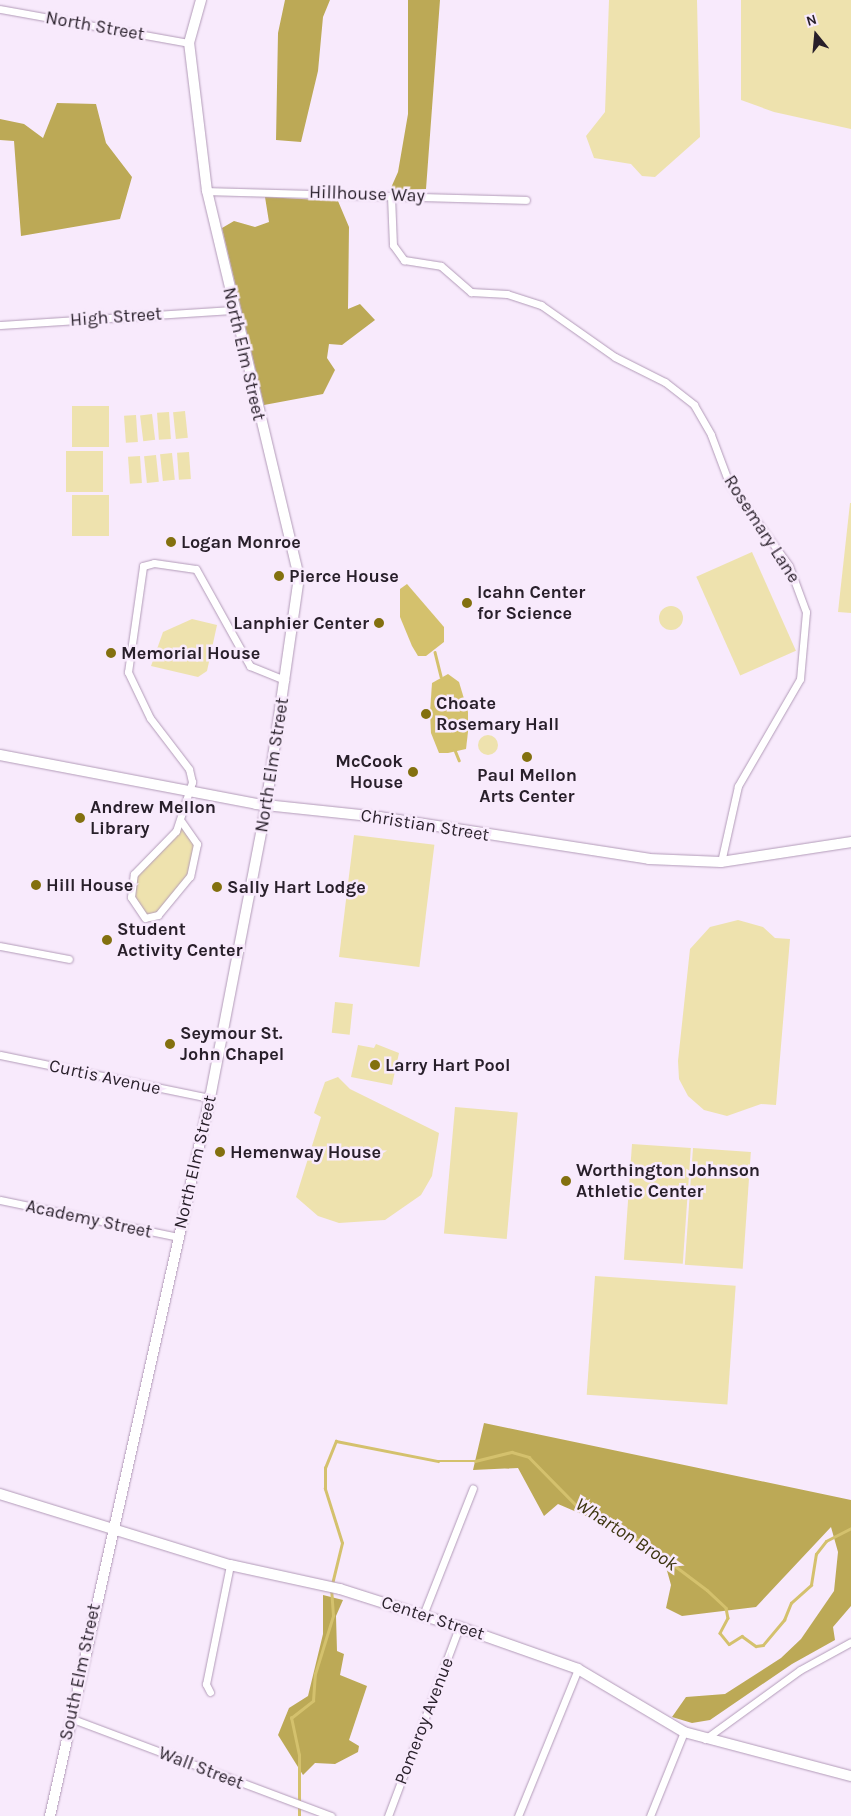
<!DOCTYPE html>
<html>
<head>
<meta charset="utf-8">
<style>
	body { margin:0 }
	#map { position:relative; width:851px; height:1816px; overflow:hidden; background:#f8eafc; font-family:Karla,sans-serif }
	div>[style] { position:absolute }
	[style*='--x'] { left:calc(var(--x)*1px); top:calc(var(--y)*1px); width:calc(var(--w)*1px); rotate:calc(var(--a)*1deg) }
	.green>* { inset:0; background:#eee2ae; transform-origin:0 0 }
	.round { border-radius:50% }
	.forest>* { inset:0; background:#bca956 }
	.water>* { inset:0; background:#d4c16d }
	.stream>* { height:2.5px; margin:-1.25px; padding:0 1.25px; transform-origin:1.25px; border-radius:1.25px; background:#d4c16d }
	.roads { filter:drop-shadow(0 0 1px #b29bb8) drop-shadow(0 0 1px #b29bb8) }
	.street>* { height:7px; margin:-3.5px; padding:0 3.5px; transform-origin:3.5px; border-radius:3.5px; background:#fff }
	.secondary>* { height:10px; margin:-5px; padding:0 5px; transform-origin:5px; border-radius:5px; background:#fff }
	.dots>* { width:14px; height:14px; translate:-50% -50%; box-sizing:border-box; border:2px solid #f8eafc; border-radius:50% }
	span { translate:-50% -50%; white-space:nowrap; text-align:center; line-height:1.15; -webkit-text-stroke:5px #f8eafc; paint-order:stroke }
	.street-label { font-size:18px; color:#281f2a }
	.poi-label { font-size:18px; color:#281f2a; font-weight:700 }
	.left { translate:0 -50%; text-align:left }
	.right { translate:-100% -50%; text-align:right }
	.water-label { font-size:19px; color:#3d3510; font-style:italic }
	.north { position:absolute; left:791px; top:10px; width:50px; height:50px; -webkit-text-stroke:4px #f8eafc; paint-order:stroke; rotate:343deg; font-size:14px; font-weight:700; line-height:20px; text-align:center; color:#281f2a }
	.north::after { content:''; display:block; margin:auto; width:18px; height:22px; background:#281f2a; clip-path:polygon(50% 0,100% 100%,50% 72%,0 100%) }
</style>
</head>
<body>
<div id="map">
	<div class="green">
		<i style="clip-path:polygon(609px 0,697px 0,700px 137px,655px 177px,642px 176px,631px 164px,594px 158px,586px 136px,605px 112px)"></i>
		<i style="clip-path:polygon(741px 0,851px 0,851px 129px,774px 112px,741px 100px)"></i>
		<i style="left:72px;top:406px;width:37px;height:41px"></i>
		<i style="left:185px;top:411px;width:27px;height:12px;rotate:84deg"></i>
		<i style="left:169px;top:412px;width:27px;height:12px;rotate:86deg"></i>
		<i style="left:152px;top:414px;width:26px;height:12px;rotate:83deg"></i>
		<i style="left:136px;top:415px;width:27px;height:12px;rotate:86deg"></i>
		<i style="left:66px;top:451px;width:37px;height:41px"></i>
		<i style="left:189px;top:452px;width:27px;height:12px;rotate:86deg"></i>
		<i style="left:172px;top:453px;width:27px;height:12px;rotate:84deg"></i>
		<i style="left:156px;top:455px;width:27px;height:12px;rotate:84deg"></i>
		<i style="left:140px;top:456px;width:27px;height:12px;rotate:86deg"></i>
		<i style="left:72px;top:495px;width:37px;height:41px"></i>
		<i style="clip-path:polygon(850px 503px,851px 503px,851px 613px,838px 612px)"></i>
		<i style="left:752px;top:552px;width:108px;height:61px;rotate:66deg"></i>
		<i class="round" style="left:659px;top:606px;width:24px;height:24px"></i>
		<i style="clip-path:polygon(192px 619px,217px 625px,207px 671px,198px 677px,151px 666px,163px 632px)"></i>
		<i class="round" style="left:478px;top:735px;width:20px;height:20px"></i>
		<i style="clip-path:polygon(184px 823px,197px 844px,190px 876px,152px 919px,136px 908px,130px 890px,143px 863px)"></i>
		<i style="left:354px;top:835px;width:81px;height:123px;rotate:7deg"></i>
		<i style="clip-path:polygon(738px 920px,763px 927px,775px 938px,790px 939px,776px 1105px,761px 1104px,727px 1116px,704px 1110px,688px 1096px,679px 1079px,678px 1061px,690px 949px,710px 927px)"></i>
		<i style="left:335px;top:1002px;width:18px;height:31px;rotate:6deg"></i>
		<i style="clip-path:polygon(376px 1044px,399px 1053px,392px 1085px,351px 1077px,358px 1045px,374px 1048px)"></i>
		<i style="clip-path:polygon(338px 1077px,350px 1089px,439px 1133px,432px 1176px,421px 1195px,385px 1220px,339px 1223px,318px 1216px,296px 1197px,321px 1117px,314px 1113px,325px 1082px)"></i>
		<i style="left:455px;top:1107px;width:63px;height:127px;rotate:5deg"></i>
		<i style="left:632px;top:1144px;width:59px;height:116px;rotate:4deg"></i>
		<i style="left:693px;top:1148px;width:58px;height:117px;rotate:4deg"></i>
		<i style="left:595px;top:1276px;width:141px;height:119px;rotate:4deg"></i>
	</div>
	<div class="forest">
		<i style="clip-path:polygon(285px 0,330px 0,323px 17px,318px 71px,301px 142px,276px 140px,278px 33px)"></i>
		<i style="clip-path:polygon(408px 0,440px 0,426px 189px,390px 190px,398px 172px,408px 114px)"></i>
		<i style="clip-path:polygon(57px 103px,96px 104px,106px 143px,132px 177px,120px 219px,21px 236px,14px 141px,0 140px,0 119px,24px 124px,43px 138px)"></i>
		<i style="clip-path:polygon(265px 197px,338px 201px,349px 227px,348px 309px,360px 304px,375px 320px,342px 345px,329px 344px,327px 358px,335px 370px,323px 394px,264px 405px,222px 228px,234px 221px,255px 227px,269px 222px)"></i>
		<i style="clip-path:polygon(484px 1423px,851px 1500px,851px 1606px,833px 1627px,835px 1640px,792px 1664px,710px 1720px,692px 1723px,672px 1717px,686px 1697px,725px 1694px,781px 1658px,801px 1639px,834px 1591px,838px 1552px,831px 1527px,756px 1607px,682px 1616px,666px 1608px,671px 1585px,664px 1560px,621px 1531px,558px 1504px,544px 1516px,518px 1468px,473px 1470px)"></i>
		<i style="clip-path:polygon(323px 1595px,343px 1600px,336px 1616px,337px 1651px,344px 1654px,340px 1675px,367px 1686px,349px 1740px,359px 1746px,358px 1752px,335px 1764px,315px 1763px,303px 1775px,278px 1735px,289px 1708px,308px 1696px,323px 1634px)"></i>
	</div>
	<div class="water">
		<i style="clip-path:polygon(407px 584px,444px 627px,444px 642px,426px 656px,418px 656px,412px 646px,400px 617px,400px 589px)"></i>
		<i style="clip-path:polygon(448px 674px,459px 682px,468px 712px,468px 732px,466px 749px,448px 753px,439px 753px,431px 733px,430px 712px,432px 683px)"></i>
	</div>
	<div class="stream">
		<i style="--x:435;--y:652;--w:25;--a:76"></i>
		<i style="--x:455;--y:750;--w:11;--a:68"></i>
		<i style="--x:332;--y:1584;--w:42;--a:-76.3"></i>
		<i style="--x:342;--y:1543;--w:57;--a:-107.5"></i>
		<i style="--x:325;--y:1489;--w:21;--a:-90"></i>
		<i style="--x:325;--y:1468;--w:29;--a:-68"></i>
		<i style="--x:336;--y:1441;--w:104;--a:11.1"></i>
		<i style="--x:438;--y:1461;--w:37;--a:0"></i>
		<i style="--x:475;--y:1461;--w:38;--a:-14"></i>
		<i style="--x:512;--y:1452;--w:18;--a:16"></i>
		<i style="--x:529;--y:1457;--w:67;--a:45.6"></i>
		<i style="--x:576;--y:1505;--w:80;--a:29.1"></i>
		<i style="--x:646;--y:1544;--w:76;--a:37"></i>
		<i style="--x:707;--y:1590;--w:26;--a:43"></i>
		<i style="--x:726;--y:1608;--w:10;--a:79"></i>
		<i style="--x:728;--y:1618;--w:17;--a:118"></i>
		<i style="--x:720;--y:1633;--w:14;--a:51"></i>
		<i style="--x:729;--y:1644;--w:15;--a:-32"></i>
		<i style="--x:742;--y:1636;--w:17;--a:36"></i>
		<i style="--x:756;--y:1646;--w:7;--a:-8"></i>
		<i style="--x:763;--y:1645;--w:33;--a:-50"></i>
		<i style="--x:784;--y:1620;--w:18;--a:-68"></i>
		<i style="--x:791;--y:1603;--w:27;--a:-42"></i>
		<i style="--x:811;--y:1585;--w:31;--a:-81"></i>
		<i style="--x:816;--y:1554;--w:16;--a:-52"></i>
		<i style="--x:826;--y:1541;--w:28;--a:-27"></i>
		<i style="--x:299;--y:1816;--w:61;--a:-90"></i>
		<i style="--x:299;--y:1755;--w:38;--a:-102"></i>
		<i style="--x:291;--y:1718;--w:28;--a:-38"></i>
		<i style="--x:313;--y:1701;--w:27;--a:-86"></i>
		<i style="--x:315;--y:1674;--w:61;--a:-72.8"></i>
		<i style="--x:333;--y:1616;--w:27;--a:-94"></i>
	</div>
	<div class="roads">
		<div class="street">
			<i style="--x:0;--y:9;--w:192;--a:10.2"></i>
			<i style="--x:207;--y:191;--w:319;--a:1.6"></i>
			<i style="--x:391;--y:196;--w:49;--a:87.7"></i>
			<i style="--x:393;--y:245;--w:19;--a:54"></i>
			<i style="--x:404;--y:260;--w:37;--a:9"></i>
			<i style="--x:441;--y:266;--w:40;--a:41"></i>
			<i style="--x:471;--y:292;--w:36;--a:3"></i>
			<i style="--x:507;--y:294;--w:36;--a:18"></i>
			<i style="--x:541;--y:305;--w:90;--a:35.1"></i>
			<i style="--x:615;--y:357;--w:56;--a:26.6"></i>
			<i style="--x:665;--y:382;--w:37;--a:38"></i>
			<i style="--x:694;--y:405;--w:34;--a:60"></i>
			<i style="--x:711;--y:435;--w:51;--a:69.4"></i>
			<i style="--x:729;--y:483;--w:102;--a:54.1"></i>
			<i style="--x:789;--y:566;--w:49;--a:69.7"></i>
			<i style="--x:806;--y:612;--w:67;--a:95.1"></i>
			<i style="--x:800;--y:679;--w:124;--a:120.1"></i>
			<i style="--x:738;--y:786;--w:78;--a:102.6"></i>
			<i style="--x:0;--y:325;--w:233;--a:-3.7"></i>
			<i style="--x:181;--y:821;--w:28;--a:55"></i>
			<i style="--x:197;--y:844;--w:33;--a:102"></i>
			<i style="--x:190;--y:876;--w:50;--a:129.4"></i>
			<i style="--x:158;--y:915;--w:13;--a:167"></i>
			<i style="--x:145;--y:918;--w:25;--a:-124"></i>
			<i style="--x:131;--y:897;--w:23;--a:-83"></i>
			<i style="--x:134;--y:874;--w:60;--a:-45.7"></i>
			<i style="--x:176;--y:831;--w:52;--a:-71.9"></i>
			<i style="--x:192;--y:782;--w:13;--a:-103"></i>
			<i style="--x:189;--y:769;--w:64;--a:-127.4"></i>
			<i style="--x:150;--y:718;--w:51;--a:-115.6"></i>
			<i style="--x:128;--y:672;--w:107;--a:-81.9"></i>
			<i style="--x:143;--y:566;--w:11;--a:-15"></i>
			<i style="--x:154;--y:563;--w:42;--a:8.1"></i>
			<i style="--x:196;--y:569;--w:111;--a:60.9"></i>
			<i style="--x:250;--y:666;--w:38;--a:22"></i>
			<i style="--x:0;--y:946;--w:70;--a:10.7"></i>
			<i style="--x:0;--y:1055;--w:214;--a:11.6"></i>
			<i style="--x:0;--y:1200;--w:183;--a:11.7"></i>
			<i style="--x:423;--y:1615;--w:136;--a:-68.5"></i>
			<i style="--x:210;--y:1692;--w:9;--a:-117"></i>
			<i style="--x:206;--y:1684;--w:121;--a:-78.6"></i>
			<i style="--x:70;--y:1718;--w:279;--a:20.6"></i>
			<i style="--x:705;--y:1739;--w:117;--a:-36"></i>
			<i style="--x:800;--y:1670;--w:58;--a:-28.8"></i>
			<i style="--x:388;--y:1816;--w:202;--a:-69.4"></i>
			<i style="--x:518;--y:1816;--w:159;--a:-67.8"></i>
			<i style="--x:650;--y:1816;--w:91;--a:-68"></i>
		</div>
		<div class="secondary">
			<i style="--x:0;--y:755;--w:261;--a:10.8"></i>
			<i style="--x:256;--y:804;--w:124;--a:6"></i>
			<i style="--x:379;--y:817;--w:273;--a:8.8"></i>
			<i style="--x:649;--y:859;--w:72;--a:2.4"></i>
			<i style="--x:721;--y:862;--w:132;--a:-8.7"></i>
			<i style="--x:0;--y:1494;--w:241;--a:17.2"></i>
			<i style="--x:230;--y:1565;--w:113;--a:12.3"></i>
			<i style="--x:340;--y:1589;--w:125;--a:17.7"></i>
			<i style="--x:459;--y:1627;--w:126;--a:19.4"></i>
			<i style="--x:578;--y:1669;--w:123;--a:30.7"></i>
			<i style="--x:684;--y:1732;--w:173;--a:14.8"></i>
			<i style="--x:50;--y:1816;--w:736;--a:-77.44"></i>
			<i style="--x:210;--y:1098;--w:297;--a:-79.1"></i>
			<i style="--x:266;--y:806;--w:231;--a:-81.8"></i>
			<i style="--x:299;--y:577;--w:397;--a:-103.4"></i>
			<i style="--x:207;--y:191;--w:149;--a:-96.9"></i>
			<i style="--x:189;--y:43;--w:45;--a:-74.4"></i>
		</div>
	</div>
	<div class="dots">
		<i style="left:171px;top:542px;background:#83700f"></i>
		<i style="left:279px;top:576px;background:#83700f"></i>
		<i style="left:467px;top:603px;background:#83700f"></i>
		<i style="left:379px;top:623px;background:#83700f"></i>
		<i style="left:111px;top:653px;background:#83700f"></i>
		<i style="left:426px;top:714px;background:#83700f"></i>
		<i style="left:527px;top:757px;background:#83700f"></i>
		<i style="left:413px;top:772px;background:#83700f"></i>
		<i style="left:80px;top:818px;background:#83700f"></i>
		<i style="left:36px;top:885px;background:#83700f"></i>
		<i style="left:217px;top:887px;background:#83700f"></i>
		<i style="left:107px;top:940px;background:#83700f"></i>
		<i style="left:170px;top:1044px;background:#83700f"></i>
		<i style="left:375px;top:1065px;background:#83700f"></i>
		<i style="left:220px;top:1152px;background:#83700f"></i>
		<i style="left:566px;top:1181px;background:#83700f"></i>
	</div>
	<div class="street-label">
		<span style="left:95px;top:26px;rotate:10deg">North Street</span>
		<span style="left:367px;top:194px;rotate:2deg">Hillhouse Way</span>
		<span style="left:116px;top:317px;rotate:-4deg">High Street</span>
		<span style="left:244px;top:354px;rotate:77deg">North Elm Street</span>
		<span style="left:762px;top:529px;rotate:57deg">Rosemary Lane</span>
		<span style="left:272px;top:765px;rotate:-81deg">North Elm Street</span>
		<span style="left:425px;top:825px;rotate:9deg">Christian Street</span>
		<span style="left:105px;top:1077px;rotate:12deg">Curtis Avenue</span>
		<span style="left:195px;top:1162px;rotate:-77deg">North Elm Street</span>
		<span style="left:89px;top:1219px;rotate:12deg">Academy Street</span>
		<span style="left:433px;top:1618px;rotate:18deg">Center Street</span>
		<span style="left:80px;top:1672px;rotate:-78deg">South Elm Street</span>
		<span style="left:424px;top:1721px;rotate:-69deg">Pomeroy Avenue</span>
		<span style="left:201px;top:1768px;rotate:21deg">Wall Street</span>
	</div>
	<div class="poi-label">
		<span class="left" style="left:181px;top:542px">Logan Monroe</span>
		<span class="left" style="left:289px;top:576px">Pierce House</span>
		<span class="left" style="left:477px;top:603px">Icahn Center<br>for Science</span>
		<span class="right" style="left:369px;top:623px">Lanphier Center</span>
		<span class="left" style="left:121px;top:653px">Memorial House</span>
		<span class="left" style="left:436px;top:714px">Choate<br>Rosemary Hall</span>
		<span class="right" style="left:403px;top:772px">McCook<br>House</span>
		<span style="left:527px;top:786px">Paul Mellon<br>Arts Center</span>
		<span class="left" style="left:90px;top:818px">Andrew Mellon<br>Library</span>
		<span class="left" style="left:46px;top:885px">Hill House</span>
		<span class="left" style="left:227px;top:887px">Sally Hart Lodge</span>
		<span class="left" style="left:117px;top:940px">Student<br>Activity Center</span>
		<span class="left" style="left:180px;top:1044px">Seymour St.<br>John Chapel</span>
		<span class="left" style="left:385px;top:1065px">Larry Hart Pool</span>
		<span class="left" style="left:230px;top:1152px">Hemenway House</span>
		<span class="left" style="left:576px;top:1181px">Worthington Johnson<br>Athletic Center</span>
	</div>
	<div class="water-label">
		<span style="left:626px;top:1535px;rotate:33deg">Wharton Brook</span>
	</div>
	<div class="north">N</div>
</div>
</body>
</html>
